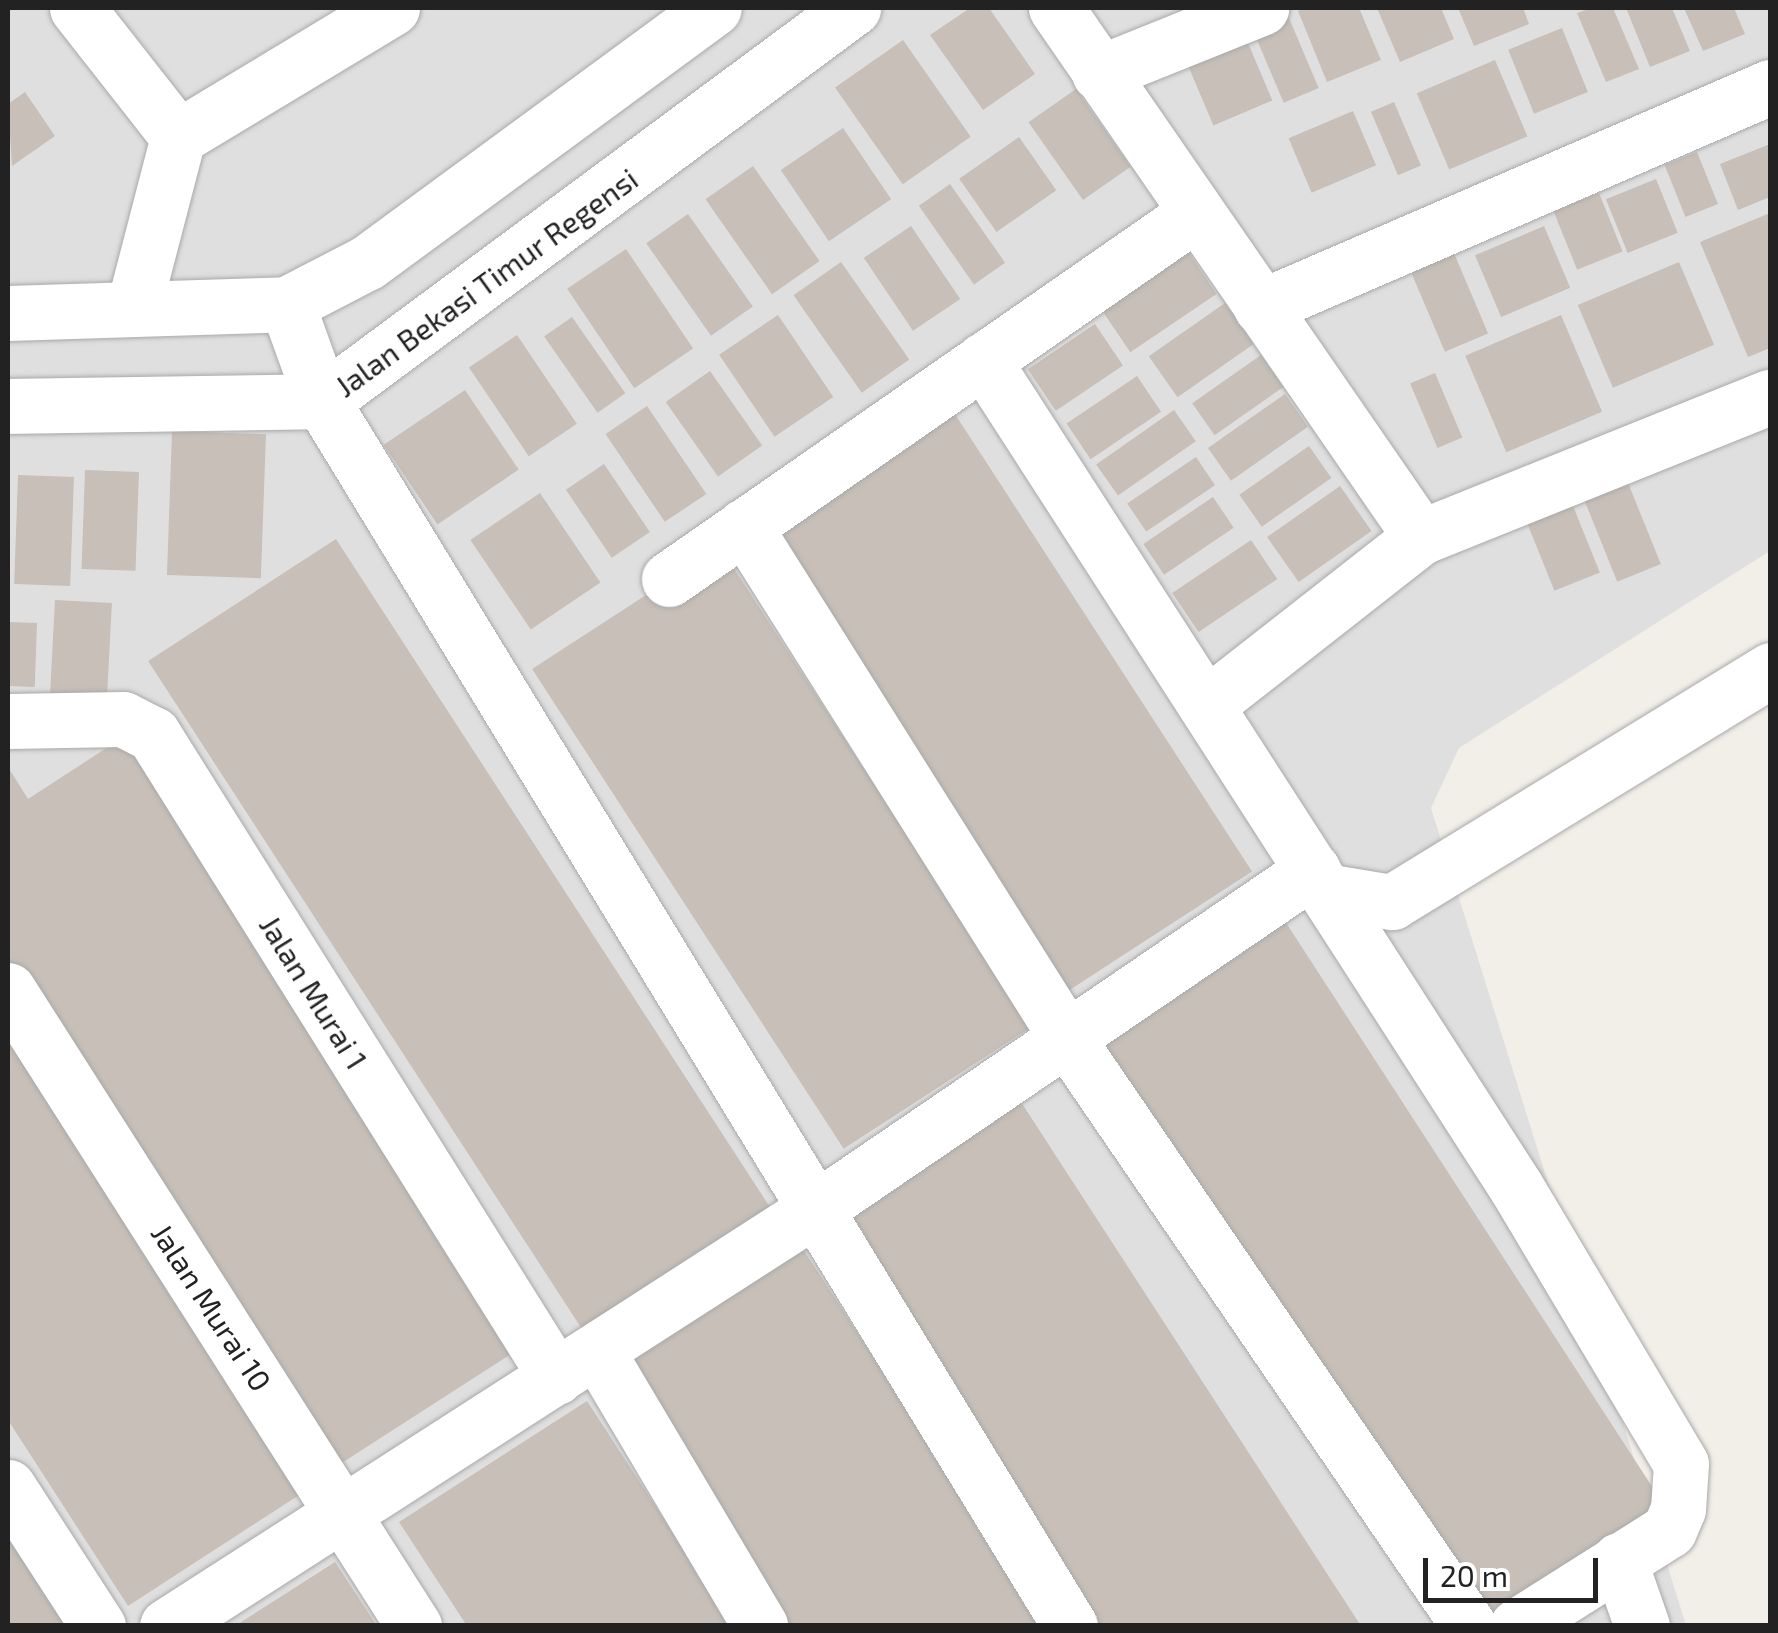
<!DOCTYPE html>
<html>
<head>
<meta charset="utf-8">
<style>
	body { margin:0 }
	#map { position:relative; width:1778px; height:1633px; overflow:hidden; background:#f2efe9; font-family:"Exo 2",sans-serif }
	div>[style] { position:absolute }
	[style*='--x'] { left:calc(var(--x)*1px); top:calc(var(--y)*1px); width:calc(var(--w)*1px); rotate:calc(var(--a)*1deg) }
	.residential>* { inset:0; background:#e0dfdf }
	.building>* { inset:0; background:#c7bfb8; transform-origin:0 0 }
	.roads { filter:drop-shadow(0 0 2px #a9a9a9) drop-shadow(0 0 2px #a9a9a9) }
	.minor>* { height:55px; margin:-27.5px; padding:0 27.5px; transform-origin:27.5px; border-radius:27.5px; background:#fff }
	span { translate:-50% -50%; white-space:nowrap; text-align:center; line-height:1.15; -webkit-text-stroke:8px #fff; paint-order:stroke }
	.street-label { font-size:30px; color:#222 }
	.frame { position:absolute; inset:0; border:10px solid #222; pointer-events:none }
	.scale { position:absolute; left:1423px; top:1558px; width:175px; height:45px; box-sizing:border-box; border:5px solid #222; border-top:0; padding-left:12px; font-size:30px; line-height:35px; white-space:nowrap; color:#222; -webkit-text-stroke:8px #fff; paint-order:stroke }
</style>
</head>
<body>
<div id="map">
	<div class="residential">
		<i style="clip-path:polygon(8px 8px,1770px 8px,1770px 551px,1459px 748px,1431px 808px,1686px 1625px,8px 1626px)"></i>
	</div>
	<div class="building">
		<i style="clip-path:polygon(970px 8px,989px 8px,1035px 74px,983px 110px,930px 35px)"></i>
		<i style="clip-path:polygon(1306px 8px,1359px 8px,1381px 60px,1327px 82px,1298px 11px)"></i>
		<i style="clip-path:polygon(1377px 8px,1441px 8px,1454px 39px,1400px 62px)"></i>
		<i style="clip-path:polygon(1458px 8px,1523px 8px,1529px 24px,1474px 46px)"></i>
		<i style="clip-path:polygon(1592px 8px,1613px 8px,1639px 69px,1606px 82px,1577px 13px)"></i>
		<i style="clip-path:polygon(1626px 8px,1672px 8px,1690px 51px,1650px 67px)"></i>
		<i style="clip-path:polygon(1684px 8px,1734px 8px,1745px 34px,1703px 51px)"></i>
		<i style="left:1289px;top:18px;width:76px;height:38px;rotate:67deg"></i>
		<i style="left:1562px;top:28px;width:69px;height:58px;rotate:68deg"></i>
		<i style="left:1245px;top:36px;width:70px;height:64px;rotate:67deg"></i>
		<i style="left:903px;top:40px;width:118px;height:83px;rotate:55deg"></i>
		<i style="left:1495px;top:60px;width:83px;height:85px;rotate:67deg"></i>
		<i style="left:1076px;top:89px;width:95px;height:58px;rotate:55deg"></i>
		<i style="clip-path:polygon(25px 92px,55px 136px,12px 166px,8px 104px)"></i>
		<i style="left:1394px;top:102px;width:69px;height:25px;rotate:67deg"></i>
		<i style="left:1353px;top:111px;width:59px;height:70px;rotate:67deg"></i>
		<i style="left:843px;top:128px;width:86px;height:75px;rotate:56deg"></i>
		<i style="left:1019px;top:137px;width:65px;height:73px;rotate:55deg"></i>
		<i style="clip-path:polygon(1770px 144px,1770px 197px,1738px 210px,1720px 164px)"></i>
		<i style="left:1697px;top:152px;width:56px;height:35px;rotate:68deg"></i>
		<i style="left:753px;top:166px;width:116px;height:58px;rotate:55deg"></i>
		<i style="left:1656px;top:179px;width:58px;height:54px;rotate:68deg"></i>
		<i style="left:950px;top:184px;width:96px;height:38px;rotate:55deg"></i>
		<i style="left:1599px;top:193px;width:63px;height:49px;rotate:68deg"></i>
		<i style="clip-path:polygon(1770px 213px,1770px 348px,1748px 357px,1700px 242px)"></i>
		<i style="left:688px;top:214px;width:113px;height:51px;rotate:55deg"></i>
		<i style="left:911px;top:226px;width:88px;height:57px;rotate:56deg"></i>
		<i style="left:1544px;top:226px;width:67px;height:75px;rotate:67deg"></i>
		<i style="left:1174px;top:231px;width:76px;height:104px;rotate:56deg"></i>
		<i style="left:1451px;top:246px;width:95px;height:47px;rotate:67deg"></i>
		<i style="left:626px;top:249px;width:120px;height:71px;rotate:56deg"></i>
		<i style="left:841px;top:262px;width:119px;height:58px;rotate:55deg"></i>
		<i style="left:1679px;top:262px;width:90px;height:110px;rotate:67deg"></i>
		<i style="left:1225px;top:303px;width:50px;height:93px;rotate:55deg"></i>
		<i style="left:778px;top:315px;width:99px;height:71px;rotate:56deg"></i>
		<i style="left:1561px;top:315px;width:105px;height:104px;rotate:67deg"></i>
		<i style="left:572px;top:317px;width:93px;height:34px;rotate:55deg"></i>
		<i style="left:1095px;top:324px;width:50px;height:81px;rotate:56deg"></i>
		<i style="left:517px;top:335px;width:107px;height:58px;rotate:56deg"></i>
		<i style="left:1261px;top:355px;width:39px;height:84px;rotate:55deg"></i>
		<i style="left:710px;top:371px;width:91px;height:54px;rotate:55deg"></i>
		<i style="left:1435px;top:373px;width:70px;height:27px;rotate:67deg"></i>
		<i style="left:1137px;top:376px;width:43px;height:85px;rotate:56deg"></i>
		<i style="left:465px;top:390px;width:96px;height:98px;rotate:56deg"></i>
		<i style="left:1285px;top:394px;width:40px;height:94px;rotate:55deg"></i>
		<i style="left:647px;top:406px;width:106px;height:50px;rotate:56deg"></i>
		<i style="left:1174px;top:410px;width:38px;height:95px;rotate:55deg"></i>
		<i style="left:953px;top:411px;width:549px;height:224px;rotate:57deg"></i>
		<i style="left:172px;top:431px;width:94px;height:144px;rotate:2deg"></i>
		<i style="left:1309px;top:446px;width:39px;height:85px;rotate:55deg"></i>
		<i style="left:1196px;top:457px;width:34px;height:83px;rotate:56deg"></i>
		<i style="left:1620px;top:463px;width:109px;height:47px;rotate:68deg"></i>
		<i style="left:604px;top:464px;width:82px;height:46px;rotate:56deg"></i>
		<i style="left:85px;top:470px;width:54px;height:99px;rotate:2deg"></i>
		<i style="left:18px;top:475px;width:56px;height:109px;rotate:2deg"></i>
		<i style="left:1340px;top:486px;width:55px;height:89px;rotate:55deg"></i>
		<i style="left:540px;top:493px;width:108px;height:84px;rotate:56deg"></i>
		<i style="left:1213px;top:497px;width:37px;height:84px;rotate:56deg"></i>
		<i style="left:1571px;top:501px;width:77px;height:49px;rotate:68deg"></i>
		<i style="left:336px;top:539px;width:796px;height:224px;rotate:57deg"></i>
		<i style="left:1251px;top:540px;width:47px;height:95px;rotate:56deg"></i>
		<i style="left:720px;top:547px;width:572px;height:224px;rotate:57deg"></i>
		<i style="left:55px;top:600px;width:57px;height:95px;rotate:3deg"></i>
		<i style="left:8px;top:622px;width:29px;height:64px;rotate:2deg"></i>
		<i style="clip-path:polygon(128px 734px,525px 1345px,337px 1466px,8px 959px,8px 767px,28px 799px)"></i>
		<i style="left:1279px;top:912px;width:712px;height:224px;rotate:57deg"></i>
		<i style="clip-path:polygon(8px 1010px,316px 1484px,128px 1606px,8px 1420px)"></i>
		<i style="clip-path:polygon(1021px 1102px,1361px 1626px,1094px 1626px,833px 1223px)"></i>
		<i style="clip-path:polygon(801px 1246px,1048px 1626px,781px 1626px,613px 1367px)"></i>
		<i style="clip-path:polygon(587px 1401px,706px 1584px,733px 1626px,467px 1626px,399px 1522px)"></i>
		<i style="clip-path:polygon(8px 1520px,76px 1626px,8px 1626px)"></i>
		<i style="clip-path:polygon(335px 1562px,377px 1626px,235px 1626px)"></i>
	</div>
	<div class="roads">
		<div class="minor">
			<i style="--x:77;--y:8;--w:164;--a:51.9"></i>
			<i style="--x:178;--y:137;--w:250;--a:-31.1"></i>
			<i style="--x:1056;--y:8;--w:643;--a:55.4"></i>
			<i style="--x:1099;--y:73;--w:175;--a:-21.9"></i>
			<i style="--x:287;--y:304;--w:103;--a:70.2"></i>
			<i style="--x:322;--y:401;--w:1435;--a:58.59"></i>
			<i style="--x:134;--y:306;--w:175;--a:-75.4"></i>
			<i style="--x:1261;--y:307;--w:555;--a:-23.37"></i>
			<i style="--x:8;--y:313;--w:279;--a:-1.8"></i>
			<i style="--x:287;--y:304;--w:91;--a:-27.4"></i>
			<i style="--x:368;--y:262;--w:429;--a:-36.3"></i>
			<i style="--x:983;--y:360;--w:984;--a:57.2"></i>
			<i style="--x:1516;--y:1187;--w:322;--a:59.2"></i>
			<i style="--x:1681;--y:1464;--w:45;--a:93.8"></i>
			<i style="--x:1678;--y:1509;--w:23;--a:113"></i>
			<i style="--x:1669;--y:1530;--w:180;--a:147.7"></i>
			<i style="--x:8;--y:406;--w:314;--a:-0.9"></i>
			<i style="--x:322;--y:401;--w:661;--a:-36.51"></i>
			<i style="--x:744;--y:526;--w:608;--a:57.77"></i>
			<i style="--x:1068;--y:1040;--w:710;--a:55.62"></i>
			<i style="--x:669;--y:579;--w:642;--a:-34.78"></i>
			<i style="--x:1209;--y:703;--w:269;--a:-38.1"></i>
			<i style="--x:1421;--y:537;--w:376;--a:-21.9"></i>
			<i style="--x:8;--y:721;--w:115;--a:-1"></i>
			<i style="--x:123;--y:719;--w:34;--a:27"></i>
			<i style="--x:153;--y:734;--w:759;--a:57.92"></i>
			<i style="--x:1326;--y:891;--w:67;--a:9.5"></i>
			<i style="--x:1392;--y:902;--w:444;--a:-31.5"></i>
			<i style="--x:8;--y:990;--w:755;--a:57.45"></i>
			<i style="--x:597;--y:1351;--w:320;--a:59.3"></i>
			<i style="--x:8;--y:1487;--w:166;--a:57.1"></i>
			<i style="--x:1619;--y:1560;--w:70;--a:70.8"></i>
			<i style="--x:167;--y:1626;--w:773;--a:-32.74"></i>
			<i style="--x:817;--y:1208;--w:600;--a:-34.27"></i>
		</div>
	</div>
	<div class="street-label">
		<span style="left:486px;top:282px;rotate:-36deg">Jalan Bekasi Timur Regensi</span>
		<span style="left:314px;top:992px;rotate:58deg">Jalan Murai 1</span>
		<span style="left:212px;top:1307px;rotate:57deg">Jalan Murai 10</span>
	</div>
	<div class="frame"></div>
	<div class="scale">20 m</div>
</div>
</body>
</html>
